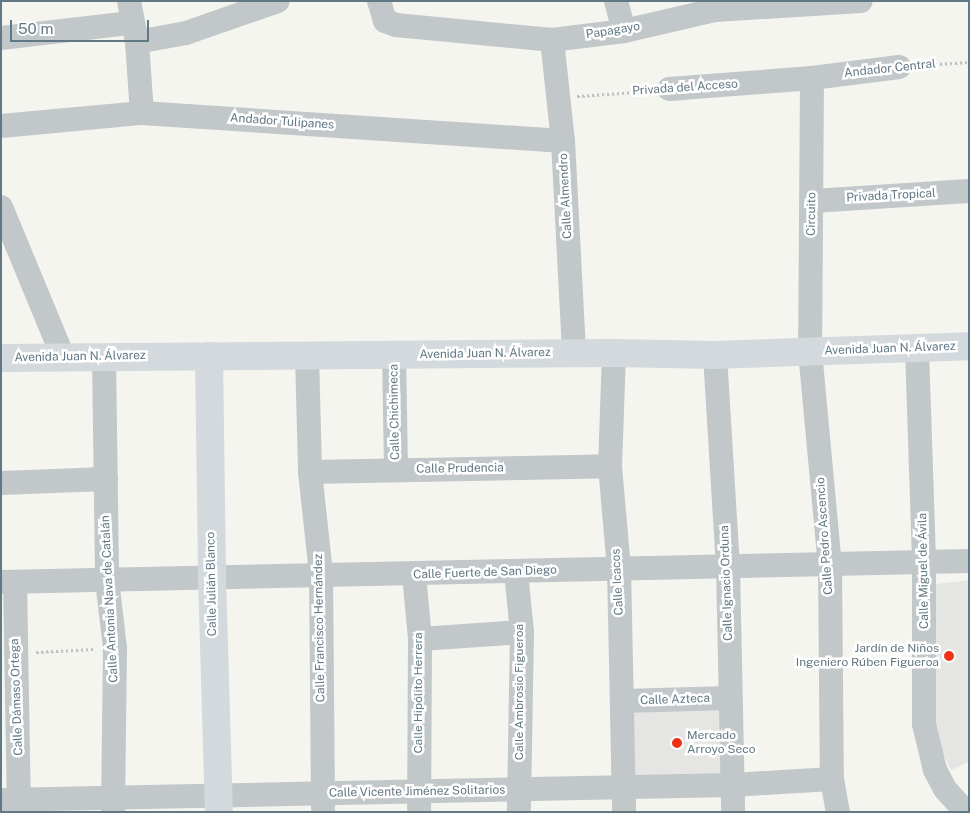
<!DOCTYPE html>
<html>
<head>
<meta charset="utf-8">
<style>
	body { margin:0 }
	#map { position:relative; width:970px; height:813px; overflow:hidden; background:#f5f5f0; font-family:"Public Sans",sans-serif }
	div>[style] { position:absolute }
	[style*='--x'] { left:calc(var(--x)*1px); top:calc(var(--y)*1px); width:calc(var(--w)*1px); rotate:calc(var(--a)*1deg) }
	.built>* { inset:0; background:#e5e6e4; transform-origin:0 0 }
	.path>* { height:3px; margin-top:-1.5px; transform-origin:0; background:repeating-linear-gradient(90deg,#bec0c2 0 2.5px,transparent 0 5px) }
	.minor>* { height:24px; margin:-12px; padding:0 12px; transform-origin:12px; border-radius:12px; background:#c2c7c9 }
	.major>* { height:28px; margin:-14px; padding:0 14px; transform-origin:14px; border-radius:14px; background:#d3d9dc }
	.dots>* { width:14px; height:14px; translate:-50% -50%; box-sizing:border-box; border:2px solid #fff; border-radius:50% }
	span { translate:-50% -50%; white-space:nowrap; text-align:center; line-height:1.15; -webkit-text-stroke:5px #fff; paint-order:stroke }
	.street-label { font-size:12px; color:#627884 }
	.poi-label { font-size:12px; color:#627884 }
	.right { translate:-100% -50%; text-align:right }
	.left { translate:0 -50%; text-align:left }
	.frame { position:absolute; inset:0; border:2px solid #627884; pointer-events:none }
	.scale { position:absolute; left:10px; top:20px; width:139px; height:22px; box-sizing:border-box; border:2px solid #627884; border-top:0; padding-left:6px; font-size:15px; line-height:18px; white-space:nowrap; color:#627884; -webkit-text-stroke:4px #fff; paint-order:stroke }
</style>
</head>
<body>
<div id="map">
	<div class="built">
		<i style="clip-path:polygon(969px 580px,969px 762px,951px 770px,929px 727px,929px 585px)"></i>
		<i style="left:726px;top:702px;width:80px;height:100px;rotate:88deg"></i>
	</div>
	<div class="path">
		<i style="--x:920;--y:65;--w:49;--a:-3.5"></i>
		<i style="--x:577;--y:96;--w:74;--a:-3.9"></i>
		<i style="--x:36;--y:652;--w:58;--a:-3"></i>
	</div>
	<div class="minor">
		<i style="--x:129;--y:1;--w:42;--a:79"></i>
		<i style="--x:137;--y:42;--w:71;--a:86"></i>
		<i style="--x:379;--y:1;--w:21;--a:73"></i>
		<i style="--x:385;--y:21;--w:12;--a:20"></i>
		<i style="--x:396;--y:25;--w:157;--a:5.5"></i>
		<i style="--x:552;--y:40;--w:73;--a:-7.1"></i>
		<i style="--x:624;--y:31;--w:93;--a:-13"></i>
		<i style="--x:715;--y:10;--w:146;--a:-3.5"></i>
		<i style="--x:616;--y:1;--w:31;--a:75"></i>
		<i style="--x:1;--y:38;--w:131;--a:-6.6"></i>
		<i style="--x:552;--y:40;--w:102;--a:83.8"></i>
		<i style="--x:563;--y:141;--w:212;--a:87"></i>
		<i style="--x:137;--y:42;--w:50;--a:-10.4"></i>
		<i style="--x:186;--y:33;--w:97;--a:-19.2"></i>
		<i style="--x:812;--y:78;--w:273;--a:90.4"></i>
		<i style="--x:810;--y:351;--w:215;--a:84.7"></i>
		<i style="--x:830;--y:565;--w:214;--a:89.5"></i>
		<i style="--x:832;--y:779;--w:34;--a:80"></i>
		<i style="--x:669;--y:89;--w:143;--a:-4.4"></i>
		<i style="--x:812;--y:78;--w:88;--a:-7.2"></i>
		<i style="--x:1;--y:126;--w:142;--a:-5.3"></i>
		<i style="--x:142;--y:113;--w:422;--a:3.8"></i>
		<i style="--x:813;--y:201;--w:156;--a:-3.7"></i>
		<i style="--x:1;--y:207;--w:162;--a:67.5"></i>
		<i style="--x:917;--y:349;--w:212;--a:88.1"></i>
		<i style="--x:924;--y:561;--w:163;--a:90"></i>
		<i style="--x:924;--y:724;--w:47;--a:76.6"></i>
		<i style="--x:935;--y:770;--w:21;--a:62"></i>
		<i style="--x:945;--y:789;--w:31;--a:48"></i>
		<i style="--x:614;--y:353;--w:113;--a:92"></i>
		<i style="--x:610;--y:466;--w:102;--a:85"></i>
		<i style="--x:619;--y:568;--w:244;--a:88.8"></i>
		<i style="--x:394;--y:354;--w:116;--a:89"></i>
		<i style="--x:307;--y:355;--w:117;--a:88.5"></i>
		<i style="--x:310;--y:472;--w:102;--a:83.8"></i>
		<i style="--x:321;--y:573;--w:239;--a:89.5"></i>
		<i style="--x:715;--y:355;--w:211;--a:86.5"></i>
		<i style="--x:728;--y:566;--w:246;--a:88.8"></i>
		<i style="--x:104;--y:357;--w:223;--a:89.2"></i>
		<i style="--x:107;--y:580;--w:68;--a:83.3"></i>
		<i style="--x:115;--y:648;--w:164;--a:90.7"></i>
		<i style="--x:310;--y:472;--w:300;--a:-1.1"></i>
		<i style="--x:1;--y:483;--w:105;--a:-2.2"></i>
		<i style="--x:516;--y:572;--w:60;--a:84.3"></i>
		<i style="--x:522;--y:632;--w:180;--a:91"></i>
		<i style="--x:414;--y:575;--w:64;--a:84.6"></i>
		<i style="--x:420;--y:639;--w:173;--a:90.3"></i>
		<i style="--x:1;--y:582;--w:968;--a:-1.24"></i>
		<i style="--x:15;--y:582;--w:230;--a:89"></i>
		<i style="--x:420;--y:639;--w:102;--a:-3.9"></i>
		<i style="--x:622;--y:701;--w:107;--a:-1.6"></i>
		<i style="--x:1;--y:800;--w:731;--a:-1.18"></i>
		<i style="--x:732;--y:785;--w:100;--a:-3.4"></i>
	</div>
	<div class="major">
		<i style="--x:209;--y:356;--w:222;--a:89.2"></i>
		<i style="--x:212;--y:578;--w:234;--a:88.3"></i>
		<i style="--x:1;--y:358;--w:613;--a:-0.47"></i>
		<i style="--x:614;--y:353;--w:101;--a:1.1"></i>
		<i style="--x:715;--y:355;--w:254;--a:-2"></i>
	</div>
	<div class="dots">
		<i style="left:949px;top:656px;background:#ef3216"></i>
		<i style="left:677px;top:743px;background:#ef3216"></i>
	</div>
	<div class="street-label">
		<span style="left:613px;top:31px;rotate:-9deg">Papagayo</span>
		<span style="left:890px;top:69px;rotate:-6deg">Andador Central</span>
		<span style="left:685px;top:88px;rotate:-4deg">Privada del Acceso</span>
		<span style="left:282px;top:122px;rotate:4deg">Andador Tulipanes</span>
		<span style="left:566px;top:196px;rotate:-93deg">Calle Almendro</span>
		<span style="left:891px;top:196px;rotate:-3deg">Privada Tropical</span>
		<span style="left:812px;top:214px;rotate:-89deg">Circuito</span>
		<span style="left:890px;top:349px;rotate:-2deg">Avenida Juan N. Álvarez</span>
		<span style="left:485px;top:354px;rotate:-1deg">Avenida Juan N. Álvarez</span>
		<span style="left:80px;top:357px;rotate:-1deg">Avenida Juan N. Álvarez</span>
		<span style="left:395px;top:412px;rotate:-91deg">Calle Chichimeca</span>
		<span style="left:460px;top:469px;rotate:-1deg">Calle Prudencia</span>
		<span style="left:825px;top:536px;rotate:-94deg">Calle Pedro Ascencio</span>
		<span style="left:924px;top:571px;rotate:-91deg">Calle Miguel de Ávila</span>
		<span style="left:485px;top:573px;rotate:-2deg">Calle Fuerte de San Diego</span>
		<span style="left:618px;top:582px;rotate:-93deg">Calle Icacos</span>
		<span style="left:727px;top:583px;rotate:-92deg">Calle Ignacio Orduna</span>
		<span style="left:212px;top:584px;rotate:-91deg">Calle Julián Blanco</span>
		<span style="left:110px;top:599px;rotate:-93deg">Calle Antonia Nava de Catalán</span>
		<span style="left:320px;top:628px;rotate:-91deg">Calle Francisco Hernández</span>
		<span style="left:520px;top:692px;rotate:-90deg">Calle Ambrosio Figueroa</span>
		<span style="left:419px;top:693px;rotate:-90deg">Calle Hipólito Herrera</span>
		<span style="left:17px;top:697px;rotate:-92deg">Calle Dámaso Ortega</span>
		<span style="left:675px;top:700px;rotate:-2deg">Calle Azteca</span>
		<span style="left:417px;top:792px;rotate:-1deg">Calle Vicente Jiménez Solitarios</span>
	</div>
	<div class="poi-label">
		<span class="right" style="left:939px;top:656px">Jardín de Niños<br>Ingeniero Rúben Figueroa</span>
		<span class="left" style="left:687px;top:743px">Mercado<br>Arroyo Seco</span>
	</div>
	<div class="frame"></div>
	<div class="scale">50 m</div>
</div>
</body>
</html>
